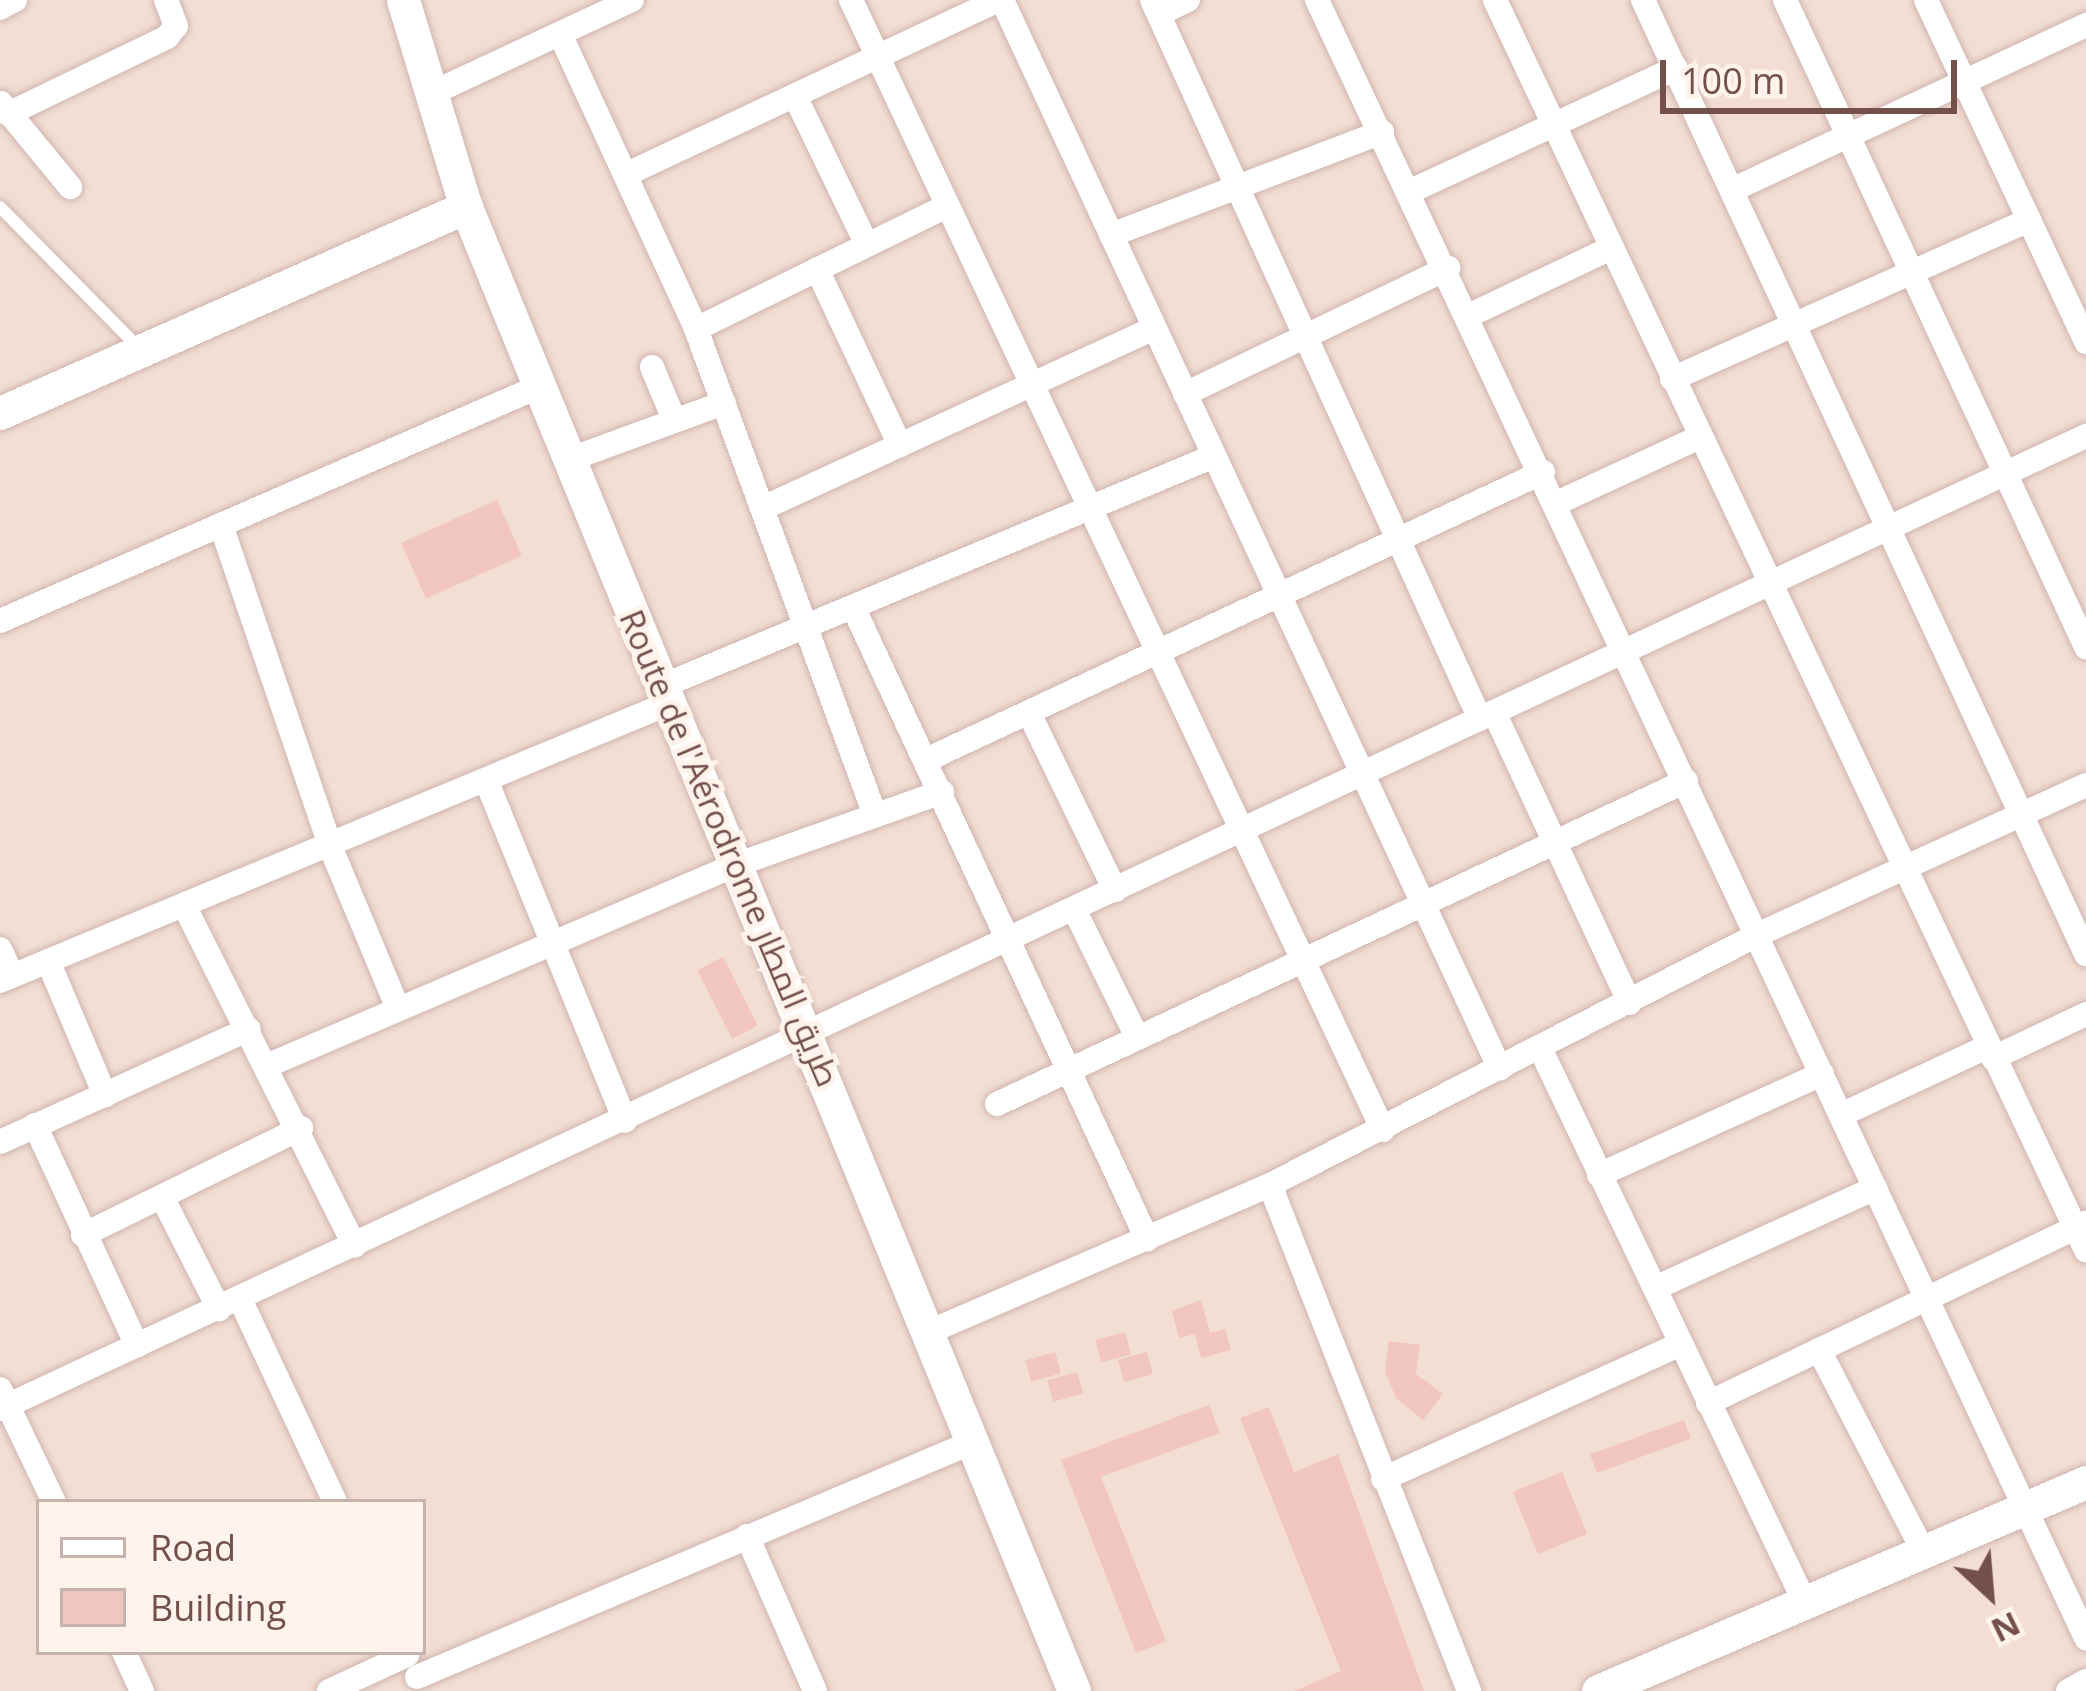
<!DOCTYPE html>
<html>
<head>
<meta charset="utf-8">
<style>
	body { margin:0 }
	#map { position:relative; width:2086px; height:1691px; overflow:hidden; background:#fceee5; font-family:"Open Sans",Cairo,sans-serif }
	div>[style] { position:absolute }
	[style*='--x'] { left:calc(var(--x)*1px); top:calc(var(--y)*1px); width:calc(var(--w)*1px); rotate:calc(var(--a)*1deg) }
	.residential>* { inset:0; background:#f3ded4 }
	.building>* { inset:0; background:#f0c6be; transform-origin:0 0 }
	.roads { filter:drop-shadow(0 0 3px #cfb6af) drop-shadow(0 0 3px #cfb6af) }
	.lane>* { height:12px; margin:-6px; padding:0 6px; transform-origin:6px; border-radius:6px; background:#fff }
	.street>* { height:24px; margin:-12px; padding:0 12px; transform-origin:12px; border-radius:12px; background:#fff }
	.secondary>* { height:33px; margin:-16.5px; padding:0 16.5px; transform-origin:16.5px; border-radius:16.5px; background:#fff }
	span { translate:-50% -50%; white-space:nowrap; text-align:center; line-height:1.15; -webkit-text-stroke:10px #fff3ec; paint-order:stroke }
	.street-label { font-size:33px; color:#74504b }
	.legend { position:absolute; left:36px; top:1499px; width:390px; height:156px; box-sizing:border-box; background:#fff3ec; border:3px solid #c7b2ac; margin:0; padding:15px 21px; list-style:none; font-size:36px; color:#74504b }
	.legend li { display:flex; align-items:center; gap:24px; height:60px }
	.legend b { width:60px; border:3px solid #c7b2ac }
	.north { position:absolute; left:1930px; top:1535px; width:120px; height:120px; -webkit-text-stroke:9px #fff3ec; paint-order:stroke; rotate:154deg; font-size:33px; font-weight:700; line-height:48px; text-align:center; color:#74504b }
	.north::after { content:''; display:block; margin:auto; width:42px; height:54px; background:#74504b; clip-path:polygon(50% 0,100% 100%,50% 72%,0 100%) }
	.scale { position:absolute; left:1660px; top:60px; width:297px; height:54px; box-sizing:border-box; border:6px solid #74504b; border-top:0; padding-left:15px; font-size:36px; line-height:42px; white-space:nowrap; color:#74504b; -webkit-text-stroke:9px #fff3ec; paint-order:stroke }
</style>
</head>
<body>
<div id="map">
	<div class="residential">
		<i style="clip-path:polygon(evenodd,0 0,2086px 0,2086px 1691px,0 1691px,0 0,39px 1502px,423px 1502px,423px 1652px,39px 1652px,39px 1502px)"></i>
	</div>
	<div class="building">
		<i style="left:497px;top:500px;width:61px;height:105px;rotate:66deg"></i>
		<i style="left:723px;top:957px;width:77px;height:29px;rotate:63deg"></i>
		<i style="clip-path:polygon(1201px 1300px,1210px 1333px,1225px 1329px,1231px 1350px,1201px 1358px,1195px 1334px,1179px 1338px,1172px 1311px)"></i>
		<i style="left:1125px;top:1332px;width:23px;height:31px;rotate:75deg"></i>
		<i style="clip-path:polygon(1389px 1341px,1420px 1345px,1416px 1374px,1443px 1394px,1423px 1420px,1396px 1398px,1385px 1372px)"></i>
		<i style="left:1055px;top:1352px;width:22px;height:31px;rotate:74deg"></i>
		<i style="left:1147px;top:1352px;width:23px;height:30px;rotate:75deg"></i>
		<i style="left:1077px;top:1372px;width:22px;height:31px;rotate:74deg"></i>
		<i style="clip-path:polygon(1209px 1405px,1220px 1433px,1101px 1477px,1166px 1641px,1136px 1653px,1061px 1460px)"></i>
		<i style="clip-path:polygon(1269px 1407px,1294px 1472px,1338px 1454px,1424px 1691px,1294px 1691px,1341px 1671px,1240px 1418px)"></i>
		<i style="left:1684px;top:1420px;width:20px;height:100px;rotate:70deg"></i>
		<i style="left:1562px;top:1472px;width:67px;height:53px;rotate:68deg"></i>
	</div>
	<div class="roads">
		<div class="lane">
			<i style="--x:0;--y:207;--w:199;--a:45.4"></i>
		</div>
		<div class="street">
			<i style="--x:851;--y:0;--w:1249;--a:64.79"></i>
			<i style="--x:1002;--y:0;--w:1179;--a:65.02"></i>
			<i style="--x:1152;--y:0;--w:790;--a:65.48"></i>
			<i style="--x:1317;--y:0;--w:1810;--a:64.85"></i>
			<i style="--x:1495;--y:0;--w:1383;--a:64.7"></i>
			<i style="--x:1643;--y:0;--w:1052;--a:65.09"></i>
			<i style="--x:1785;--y:0;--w:714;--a:65.05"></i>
			<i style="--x:1926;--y:0;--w:378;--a:64.9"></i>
			<i style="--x:0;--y:8;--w:17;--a:-28"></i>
			<i style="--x:1161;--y:13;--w:30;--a:-26"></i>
			<i style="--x:560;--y:34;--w:325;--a:65.2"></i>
			<i style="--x:696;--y:329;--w:518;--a:69.78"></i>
			<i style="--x:428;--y:95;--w:225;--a:-25"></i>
			<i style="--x:795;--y:96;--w:165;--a:64.2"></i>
			<i style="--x:1;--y:103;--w:109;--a:50.6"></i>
			<i style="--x:8;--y:114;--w:177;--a:-25.8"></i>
			<i style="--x:167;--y:37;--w:14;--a:-51"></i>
			<i style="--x:176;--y:26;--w:28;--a:-111"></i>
			<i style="--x:627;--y:174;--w:411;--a:-25.1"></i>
			<i style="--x:1732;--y:190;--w:391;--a:-25"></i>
			<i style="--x:1411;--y:191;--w:292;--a:-24.9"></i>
			<i style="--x:1111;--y:235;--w:290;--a:-20.8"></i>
			<i style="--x:817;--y:269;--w:195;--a:64.8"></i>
			<i style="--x:1470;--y:315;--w:156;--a:-25.4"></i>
			<i style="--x:696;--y:329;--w:280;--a:-26.1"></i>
			<i style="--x:652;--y:367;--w:54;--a:67.2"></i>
			<i style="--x:1672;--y:379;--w:391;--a:-24"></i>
			<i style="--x:1185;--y:394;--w:292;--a:-25.6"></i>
			<i style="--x:568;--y:460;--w:166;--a:-20.1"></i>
			<i style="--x:1557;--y:503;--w:157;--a:-24.8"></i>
			<i style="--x:763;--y:508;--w:431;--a:-24.7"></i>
			<i style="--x:221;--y:525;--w:339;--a:71.2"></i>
			<i style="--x:330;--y:846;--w:173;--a:67.3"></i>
			<i style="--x:855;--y:611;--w:693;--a:65.06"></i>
			<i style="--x:0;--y:621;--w:587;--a:-23.51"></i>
			<i style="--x:660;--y:687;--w:600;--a:-22.63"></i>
			<i style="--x:1494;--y:712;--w:321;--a:65"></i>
			<i style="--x:1029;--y:713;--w:197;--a:64.1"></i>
			<i style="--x:926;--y:760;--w:681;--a:-25.02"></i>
			<i style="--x:486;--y:780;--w:368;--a:67.8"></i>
			<i style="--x:184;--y:905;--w:381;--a:63.4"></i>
			<i style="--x:1074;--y:909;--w:143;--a:63.8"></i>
			<i style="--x:0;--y:949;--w:29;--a:65"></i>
			<i style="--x:48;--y:961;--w:146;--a:67"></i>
			<i style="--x:0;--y:981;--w:722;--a:-22.55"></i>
			<i style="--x:1540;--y:1048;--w:617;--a:64.47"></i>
			<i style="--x:1993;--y:1058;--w:103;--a:-25.3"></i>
			<i style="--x:271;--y:1064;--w:499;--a:-23.2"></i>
			<i style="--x:730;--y:867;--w:225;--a:-19.5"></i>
			<i style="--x:997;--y:1104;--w:761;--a:-25.12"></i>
			<i style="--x:1841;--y:1115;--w:161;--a:-25"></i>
			<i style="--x:35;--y:1125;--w:243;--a:65.2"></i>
			<i style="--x:0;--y:1142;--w:273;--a:-24.4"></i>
			<i style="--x:1599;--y:1175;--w:245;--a:-24.4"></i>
			<i style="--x:1270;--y:1185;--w:544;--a:68.53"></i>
			<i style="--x:162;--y:1197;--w:126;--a:63"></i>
			<i style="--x:83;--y:1235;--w:243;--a:-26.1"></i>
			<i style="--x:1655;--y:1288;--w:242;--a:-24.4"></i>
			<i style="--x:240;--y:1299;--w:224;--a:64.9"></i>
			<i style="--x:931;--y:1331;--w:369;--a:-23.3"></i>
			<i style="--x:1270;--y:1185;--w:547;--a:-27.17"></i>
			<i style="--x:1757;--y:935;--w:362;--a:-24.5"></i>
			<i style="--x:1819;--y:1350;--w:232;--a:62.6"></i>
			<i style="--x:0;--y:1389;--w:125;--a:64.5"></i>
			<i style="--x:1708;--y:1403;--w:419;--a:-25.5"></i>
			<i style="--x:0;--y:1409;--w:2302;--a:-25.01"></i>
			<i style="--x:1383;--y:1479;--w:327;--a:-24.4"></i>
			<i style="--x:747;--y:1536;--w:169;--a:66.3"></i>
			<i style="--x:124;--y:1652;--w:43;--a:65.2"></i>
			<i style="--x:417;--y:1677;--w:604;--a:-22.91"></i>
			<i style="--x:329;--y:1691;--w:86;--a:-24.8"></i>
			<i style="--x:2068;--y:1691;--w:21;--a:-29"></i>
		</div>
		<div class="secondary">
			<i style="--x:403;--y:0;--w:216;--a:73.1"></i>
			<i style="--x:466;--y:207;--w:1604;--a:67.72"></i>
			<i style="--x:0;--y:413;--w:510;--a:-23.85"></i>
			<i style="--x:1598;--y:1691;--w:531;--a:-23.18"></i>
		</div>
	</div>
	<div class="street-label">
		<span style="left:730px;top:848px;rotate:67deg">Route de l'Aérodrome طريق المطار</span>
	</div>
	<ul class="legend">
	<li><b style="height:15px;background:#fff"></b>Road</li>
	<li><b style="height:33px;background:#f0c6be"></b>Building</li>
	</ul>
	<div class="north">N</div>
	<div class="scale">100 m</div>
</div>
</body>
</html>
